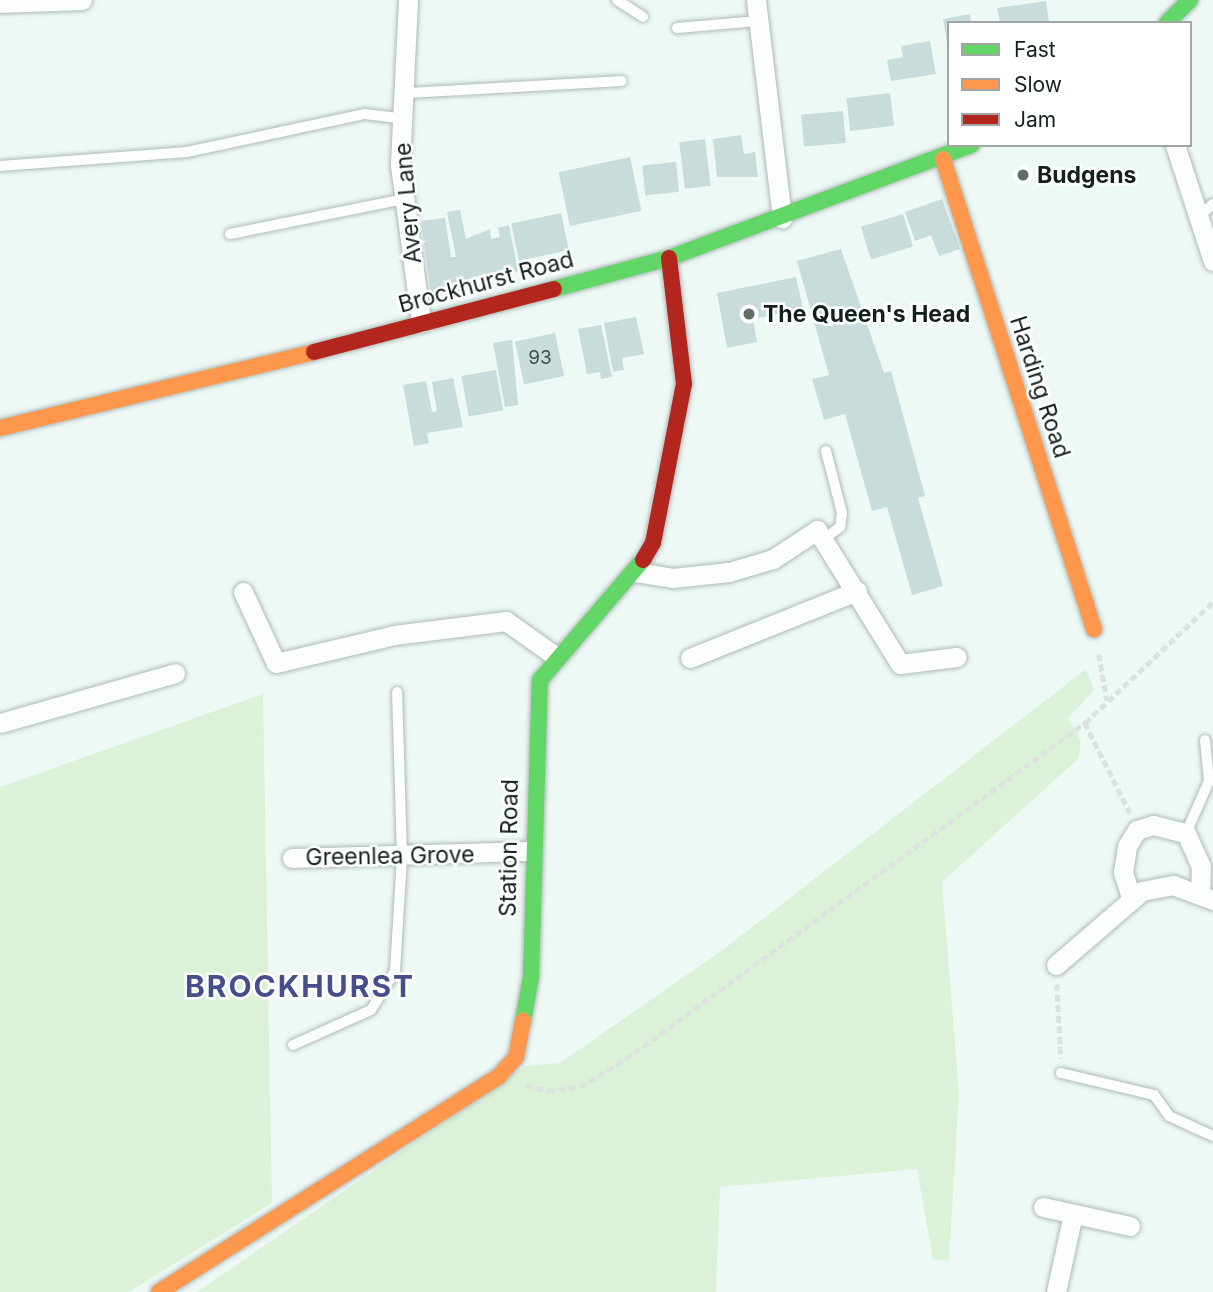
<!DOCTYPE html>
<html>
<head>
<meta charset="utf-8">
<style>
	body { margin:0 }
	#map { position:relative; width:1213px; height:1292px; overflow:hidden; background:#eef9f6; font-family:Inter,sans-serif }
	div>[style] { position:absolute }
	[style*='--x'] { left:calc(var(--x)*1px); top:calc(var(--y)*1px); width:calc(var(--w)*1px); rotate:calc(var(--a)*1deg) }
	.green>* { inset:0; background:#dbf1d8 }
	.building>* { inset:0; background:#c8dcdb; transform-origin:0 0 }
	.path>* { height:4.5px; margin-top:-2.25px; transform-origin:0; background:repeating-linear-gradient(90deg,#dde1e0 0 7px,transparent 0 10.5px) }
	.roads { filter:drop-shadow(0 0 2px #aebab7) drop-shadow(0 0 2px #aebab7) }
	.lane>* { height:10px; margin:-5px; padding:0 5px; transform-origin:5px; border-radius:5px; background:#fcfefe }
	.street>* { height:19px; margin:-9.5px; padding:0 9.5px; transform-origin:9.5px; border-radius:9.5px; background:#fcfefe }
	.fast>* { height:16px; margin:-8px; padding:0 8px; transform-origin:8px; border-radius:8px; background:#63d668 }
	.slow>* { height:16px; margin:-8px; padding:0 8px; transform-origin:8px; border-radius:8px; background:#ff974d }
	.jam>* { height:16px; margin:-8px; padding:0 8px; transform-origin:8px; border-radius:8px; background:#b3261e }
	.dots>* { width:19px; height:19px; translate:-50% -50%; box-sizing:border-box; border:4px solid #fff; border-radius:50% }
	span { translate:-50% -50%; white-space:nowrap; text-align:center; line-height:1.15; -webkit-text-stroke:5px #fff; paint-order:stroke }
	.number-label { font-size:19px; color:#40504c }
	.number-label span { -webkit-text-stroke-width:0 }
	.poi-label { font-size:23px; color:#13211d; font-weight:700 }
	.left { translate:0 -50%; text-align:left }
	.street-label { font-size:23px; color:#13211d }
	.district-label { font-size:30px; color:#464e8b; font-weight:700; letter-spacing:2px }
	.legend { position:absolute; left:947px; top:21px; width:245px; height:126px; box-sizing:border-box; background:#fff; border:2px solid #a1a6a5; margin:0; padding:9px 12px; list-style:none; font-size:21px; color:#13211d }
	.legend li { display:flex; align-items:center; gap:14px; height:35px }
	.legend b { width:35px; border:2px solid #a1a6a5 }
</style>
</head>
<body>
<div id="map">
	<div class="green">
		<i style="clip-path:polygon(1086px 669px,1094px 690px,1068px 718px,1081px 741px,1078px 759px,942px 882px,959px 1093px,949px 1261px,933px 1260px,917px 1169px,720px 1187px,716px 1292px,197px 1292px,526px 1066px,560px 1063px,724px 949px)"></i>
		<i style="clip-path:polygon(263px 694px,272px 1203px,129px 1292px,0 1292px,0 787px)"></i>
	</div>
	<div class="building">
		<i style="clip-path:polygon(1046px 1px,1049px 22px,1000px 23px,997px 8px)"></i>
		<i style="clip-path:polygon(970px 14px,971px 23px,949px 23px,947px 43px,943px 19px)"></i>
		<i style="clip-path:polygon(930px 41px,936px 74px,891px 81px,887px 60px,903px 57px,901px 46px)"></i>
		<i style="left:890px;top:93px;width:33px;height:44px;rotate:83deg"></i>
		<i style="left:843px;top:111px;width:32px;height:42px;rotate:85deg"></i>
		<i style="clip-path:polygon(741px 135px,744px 154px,755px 152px,758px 177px,717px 177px,713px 139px)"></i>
		<i style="left:705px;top:139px;width:47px;height:26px;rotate:83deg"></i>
		<i style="left:630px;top:157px;width:55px;height:73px;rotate:78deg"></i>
		<i style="left:676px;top:162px;width:30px;height:34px;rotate:84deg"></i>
		<i style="clip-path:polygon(942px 199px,960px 249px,939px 256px,931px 235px,915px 241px,905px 212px)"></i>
		<i style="clip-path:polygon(460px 210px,466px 239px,490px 229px,491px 239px,500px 237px,498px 228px,509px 225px,518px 271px,492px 280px,491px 275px,461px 281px,463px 291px,439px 296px,431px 293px,421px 221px,445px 218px,451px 257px,456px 257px,447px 212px)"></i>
		<i style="left:561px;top:213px;width:38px;height:51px;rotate:78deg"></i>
		<i style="left:903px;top:214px;width:34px;height:44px;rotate:73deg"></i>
		<i style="clip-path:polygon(841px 249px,884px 373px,891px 371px,925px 496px,918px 498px,943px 586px,912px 595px,887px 507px,872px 511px,845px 414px,824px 420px,812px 379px,829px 375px,797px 261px)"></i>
		<i style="clip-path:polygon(796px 277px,803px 309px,753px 319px,757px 342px,727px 348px,717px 293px)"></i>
		<i style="clip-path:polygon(636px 317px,644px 354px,622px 358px,624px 370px,613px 372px,604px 323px)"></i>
		<i style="clip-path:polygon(601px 325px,612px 377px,601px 379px,600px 372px,587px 374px,578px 329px)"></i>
		<i style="left:555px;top:333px;width:44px;height:41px;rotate:78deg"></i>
		<i style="clip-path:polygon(512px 340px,518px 405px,505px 407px,493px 343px)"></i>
		<i style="left:496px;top:370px;width:41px;height:35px;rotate:80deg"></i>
		<i style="clip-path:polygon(453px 378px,463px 427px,427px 433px,429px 443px,414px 446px,403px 385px,426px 381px,432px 412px,437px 411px,432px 382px)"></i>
	</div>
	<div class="path">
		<i style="--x:1099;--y:654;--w:47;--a:80.1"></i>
		<i style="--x:1085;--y:723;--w:101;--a:63.4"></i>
		<i style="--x:1057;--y:984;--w:75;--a:86.9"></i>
		<i style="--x:526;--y:1085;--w:23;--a:15"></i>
		<i style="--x:548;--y:1091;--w:32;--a:-7"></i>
		<i style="--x:580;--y:1087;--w:54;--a:-31.3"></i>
		<i style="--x:626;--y:1059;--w:569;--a:-36.21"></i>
		<i style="--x:1085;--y:723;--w:176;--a:-43.4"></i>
	</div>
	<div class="roads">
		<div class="lane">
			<i style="--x:617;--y:0;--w:31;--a:33"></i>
			<i style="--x:677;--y:28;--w:81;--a:-4.9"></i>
			<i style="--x:408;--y:93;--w:214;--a:-3.2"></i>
			<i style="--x:0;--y:166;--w:188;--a:-4.3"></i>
			<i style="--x:187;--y:152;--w:182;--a:-12.1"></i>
			<i style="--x:365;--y:114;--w:39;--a:7"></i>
			<i style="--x:1198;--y:217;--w:20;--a:-41"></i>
			<i style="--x:230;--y:234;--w:177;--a:-11.4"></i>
			<i style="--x:825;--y:538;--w:19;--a:-36"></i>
			<i style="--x:840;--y:527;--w:14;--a:-82"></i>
			<i style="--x:842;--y:513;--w:64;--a:-104.5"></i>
			<i style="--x:1186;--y:833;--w:57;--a:-66.1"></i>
			<i style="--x:1209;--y:781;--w:41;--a:-95.6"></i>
			<i style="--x:293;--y:1045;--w:85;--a:-24.2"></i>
			<i style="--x:371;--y:1010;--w:46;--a:-58.4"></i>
			<i style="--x:395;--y:971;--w:114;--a:-86.5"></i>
			<i style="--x:402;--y:857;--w:165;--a:-91.7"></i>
			<i style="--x:1061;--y:1073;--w:96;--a:13.3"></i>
			<i style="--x:1154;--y:1095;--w:26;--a:54"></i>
			<i style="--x:1169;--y:1116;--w:48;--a:24.4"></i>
		</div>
		<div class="street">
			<i style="--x:408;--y:0;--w:165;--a:92.8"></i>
			<i style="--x:400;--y:165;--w:159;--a:82.4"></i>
			<i style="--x:756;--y:0;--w:220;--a:83.2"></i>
			<i style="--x:0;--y:3;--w:82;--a:-2.1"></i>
			<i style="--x:1175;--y:145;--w:122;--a:71.9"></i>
			<i style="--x:636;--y:572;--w:37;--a:9"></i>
			<i style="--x:673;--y:578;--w:56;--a:-6.1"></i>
			<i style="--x:729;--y:572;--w:46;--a:-16.5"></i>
			<i style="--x:773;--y:559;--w:53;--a:-33.4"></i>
			<i style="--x:817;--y:530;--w:158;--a:58.2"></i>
			<i style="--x:900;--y:664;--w:57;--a:-7"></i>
			<i style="--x:243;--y:592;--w:78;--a:65.1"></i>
			<i style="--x:276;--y:663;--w:121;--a:-13.3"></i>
			<i style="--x:394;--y:635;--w:113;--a:-7.1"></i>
			<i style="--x:506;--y:621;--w:60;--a:35.5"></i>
			<i style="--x:690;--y:658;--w:180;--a:-21.9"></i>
			<i style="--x:0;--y:723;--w:182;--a:-15.9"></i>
			<i style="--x:292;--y:858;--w:239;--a:-1.7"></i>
			<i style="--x:1131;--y:897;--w:26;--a:-108"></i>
			<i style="--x:1123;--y:872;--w:26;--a:-81"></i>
			<i style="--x:1127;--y:846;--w:19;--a:-58"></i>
			<i style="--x:1137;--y:830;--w:17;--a:-17"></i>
			<i style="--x:1153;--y:825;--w:34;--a:14"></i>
			<i style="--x:1186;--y:833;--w:36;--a:66"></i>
			<i style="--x:1201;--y:866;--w:28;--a:92"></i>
			<i style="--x:1056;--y:965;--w:113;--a:-40.7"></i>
			<i style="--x:1142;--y:891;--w:32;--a:-11"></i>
			<i style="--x:1173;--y:885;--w:43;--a:20.6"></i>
			<i style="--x:1043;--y:1207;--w:89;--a:12.3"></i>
			<i style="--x:1056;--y:1292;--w:80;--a:-77.7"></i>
		</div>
		<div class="fast">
			<i style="--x:1167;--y:23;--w:33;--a:-45"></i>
			<i style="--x:554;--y:289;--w:119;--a:-15.1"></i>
			<i style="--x:669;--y:258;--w:323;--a:-20.5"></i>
			<i style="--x:523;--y:1021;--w:45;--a:-79.7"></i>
			<i style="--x:531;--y:977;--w:297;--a:-88.3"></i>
			<i style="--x:540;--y:680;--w:158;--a:-49.4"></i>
		</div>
		<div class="slow">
			<i style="--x:943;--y:159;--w:494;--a:72.2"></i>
			<i style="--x:0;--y:428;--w:323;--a:-13.6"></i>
			<i style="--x:159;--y:1292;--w:403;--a:-32.4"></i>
			<i style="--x:499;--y:1076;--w:25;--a:-48"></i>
			<i style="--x:516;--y:1057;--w:37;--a:-79"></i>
		</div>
		<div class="jam">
			<i style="--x:314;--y:352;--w:248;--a:-14.7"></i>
			<i style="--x:643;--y:560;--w:20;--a:-60"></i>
			<i style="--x:653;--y:543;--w:162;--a:-79"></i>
			<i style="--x:684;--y:384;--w:127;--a:-96.8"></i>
		</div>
	</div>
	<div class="dots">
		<i style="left:1023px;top:175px;background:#606d69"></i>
		<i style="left:749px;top:314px;background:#606d69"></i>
	</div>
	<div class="number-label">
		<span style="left:540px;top:358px">93</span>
	</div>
	<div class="poi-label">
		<span class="left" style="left:1037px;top:175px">Budgens</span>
		<span class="left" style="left:763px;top:314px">The Queen's Head</span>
	</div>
	<div class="street-label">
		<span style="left:408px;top:203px;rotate:-95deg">Avery Lane</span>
		<span style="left:486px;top:282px;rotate:-15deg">Brockhurst Road</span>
		<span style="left:1040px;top:387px;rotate:72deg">Harding Road</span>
		<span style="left:509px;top:848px;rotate:-89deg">Station Road</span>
		<span style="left:390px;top:856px;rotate:-1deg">Greenlea Grove</span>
	</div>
	<div class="district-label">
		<span style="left:300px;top:986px">BROCKHURST</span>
	</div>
	<ul class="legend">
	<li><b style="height:9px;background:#63d668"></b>Fast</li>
	<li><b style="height:9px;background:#ff974d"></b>Slow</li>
	<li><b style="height:9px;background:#b3261e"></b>Jam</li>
	</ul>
</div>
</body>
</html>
